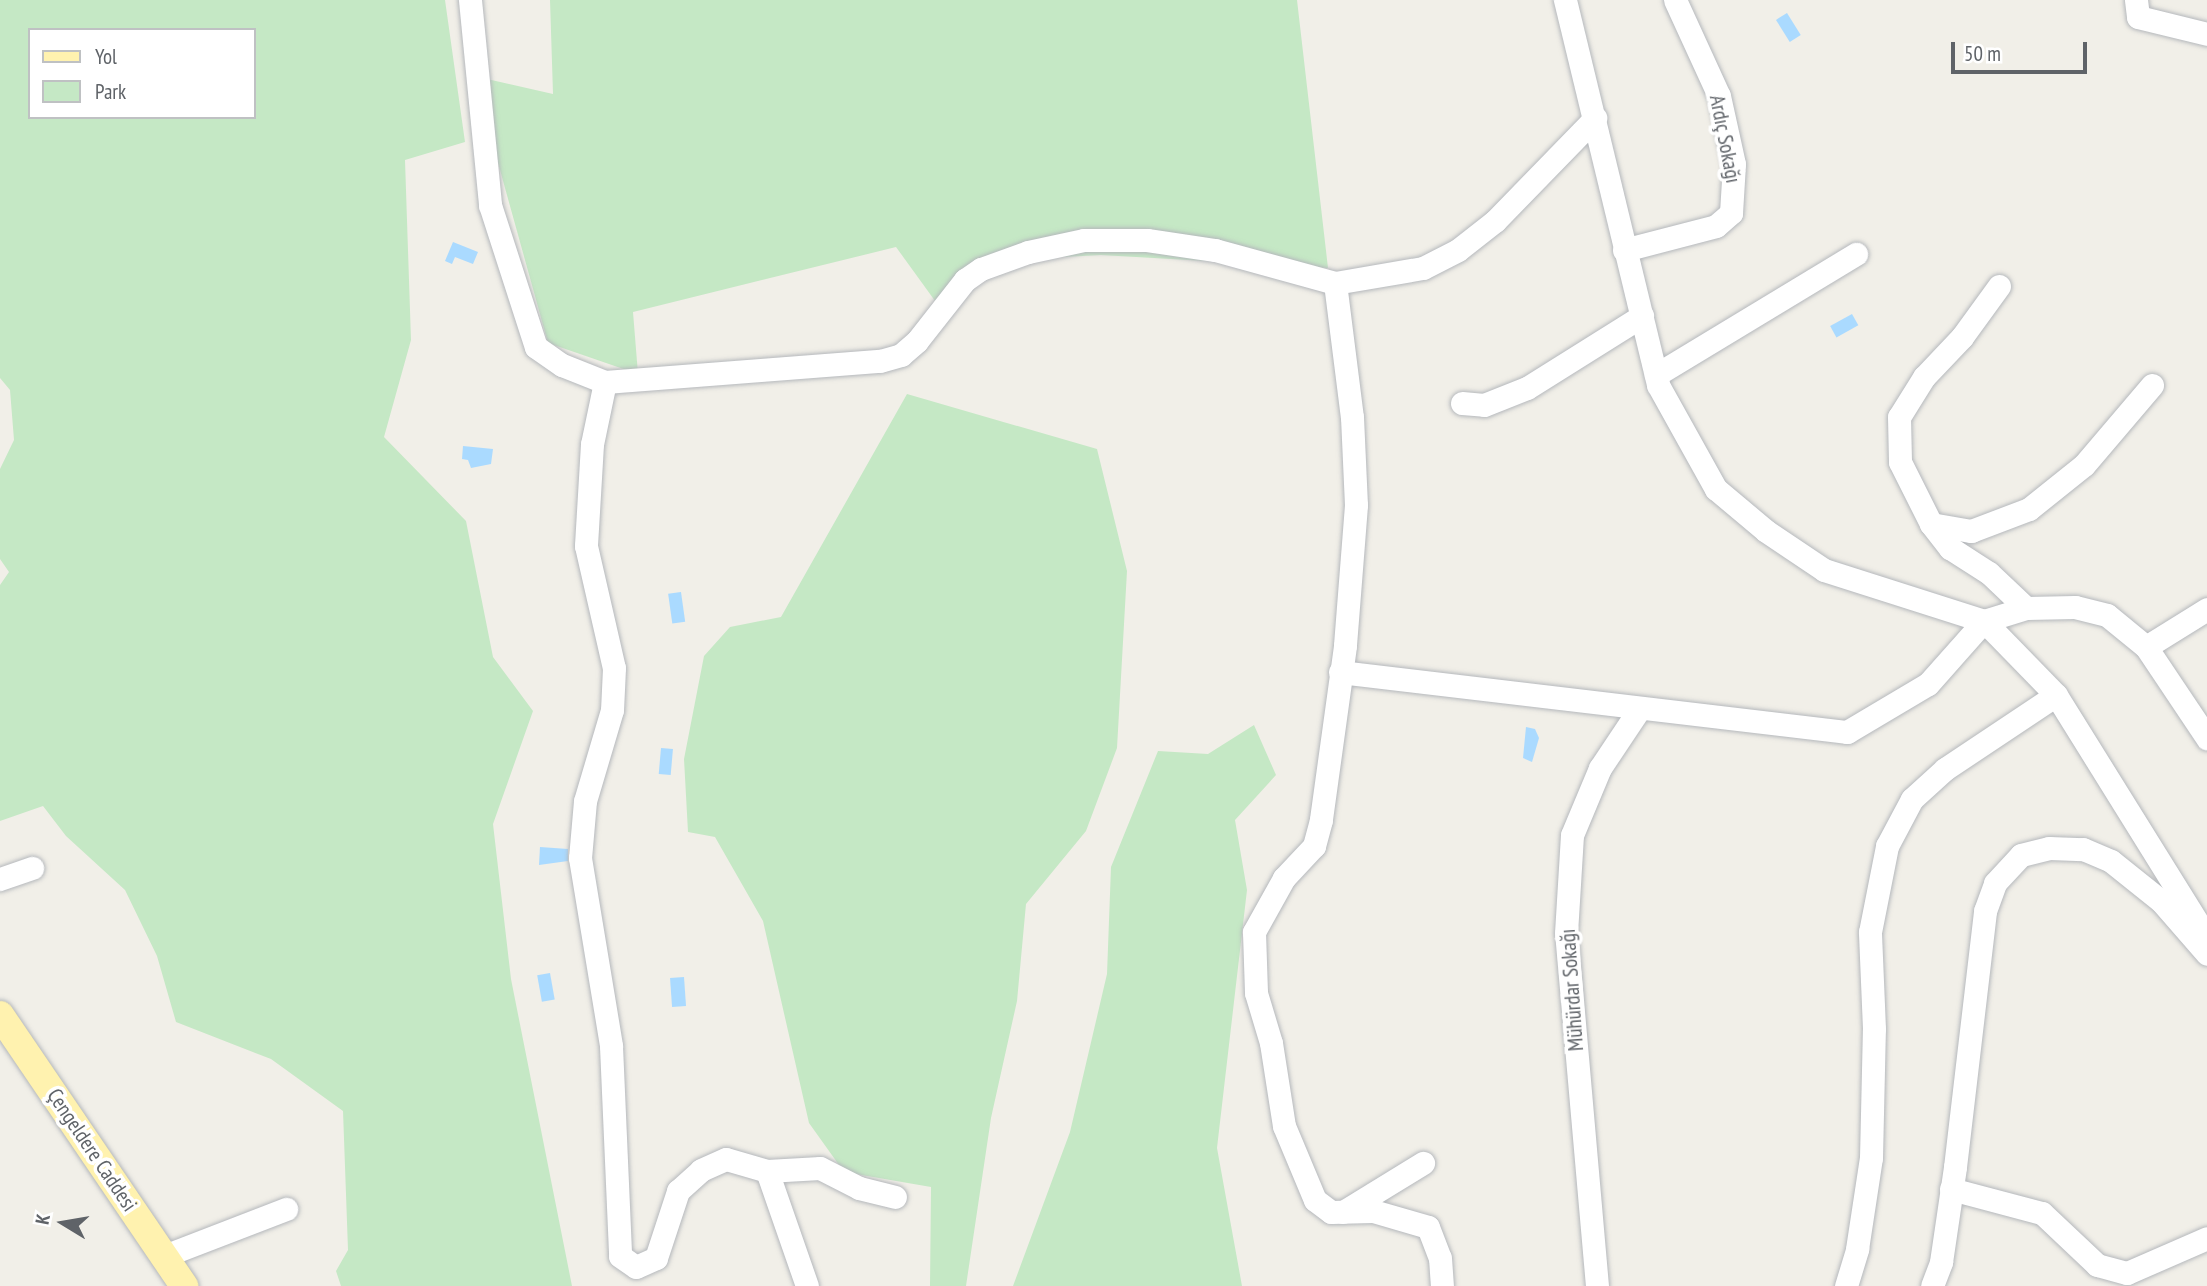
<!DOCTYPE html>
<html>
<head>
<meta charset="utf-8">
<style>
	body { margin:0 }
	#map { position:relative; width:2207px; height:1286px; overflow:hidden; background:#f1efe8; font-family:"PT Sans Narrow",sans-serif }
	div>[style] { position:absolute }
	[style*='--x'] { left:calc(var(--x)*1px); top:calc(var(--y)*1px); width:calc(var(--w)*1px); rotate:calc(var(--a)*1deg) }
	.green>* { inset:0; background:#c5e8c5 }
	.water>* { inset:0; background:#aadaff; transform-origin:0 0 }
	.roads { filter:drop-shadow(0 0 2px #b5b8bc) drop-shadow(0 0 2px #b5b8bc) }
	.minor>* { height:23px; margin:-11.5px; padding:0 11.5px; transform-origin:11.5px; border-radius:11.5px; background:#fff }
	.major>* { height:28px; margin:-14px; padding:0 14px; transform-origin:14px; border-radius:14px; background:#fff2af }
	span { translate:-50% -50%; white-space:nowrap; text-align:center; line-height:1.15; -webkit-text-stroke:7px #fff; paint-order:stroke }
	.street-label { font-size:21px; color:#5f6368 }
	.legend { position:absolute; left:28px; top:28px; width:228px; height:91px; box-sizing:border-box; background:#fff; border:2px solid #bfc1c3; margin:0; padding:9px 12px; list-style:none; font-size:21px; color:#5f6368 }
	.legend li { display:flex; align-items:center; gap:14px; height:35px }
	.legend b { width:35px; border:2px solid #bfc1c3 }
	.north { position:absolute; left:28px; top:1188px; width:70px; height:70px; -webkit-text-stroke:5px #fff; paint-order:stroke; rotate:281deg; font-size:19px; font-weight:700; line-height:28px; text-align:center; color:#5f6368 }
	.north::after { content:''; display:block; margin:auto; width:24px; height:32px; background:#5f6368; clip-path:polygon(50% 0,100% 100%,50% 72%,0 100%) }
	.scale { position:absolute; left:1951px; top:42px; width:136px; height:32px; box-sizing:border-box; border:4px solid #5f6368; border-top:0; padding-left:9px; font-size:21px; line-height:24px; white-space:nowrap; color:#5f6368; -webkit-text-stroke:5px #fff; paint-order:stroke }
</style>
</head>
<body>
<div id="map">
	<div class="green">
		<i style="clip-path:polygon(evenodd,0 0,445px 0,465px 142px,405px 160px,411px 340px,384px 437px,466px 521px,493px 657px,533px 711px,493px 824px,511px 979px,572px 1286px,341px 1286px,336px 1271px,348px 1250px,343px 1111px,271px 1059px,176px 1022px,157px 956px,125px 890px,66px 836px,43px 806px,0 821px,0 585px,9px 572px,0 559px,0 469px,14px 440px,10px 390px,0 378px,0 0,30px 30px,254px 30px,254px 117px,30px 117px,30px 30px)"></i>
		<i style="clip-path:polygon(550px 0,1297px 0,1328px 268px,1101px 255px,988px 261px,938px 305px,896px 247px,633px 312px,638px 374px,548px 343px,474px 76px,553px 94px)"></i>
		<i style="clip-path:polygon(907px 394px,1097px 449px,1127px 571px,1117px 748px,1086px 831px,1026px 904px,1017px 1001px,991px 1118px,966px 1286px,930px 1286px,931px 1187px,844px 1172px,809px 1123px,763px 921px,715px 837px,688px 832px,684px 759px,704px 656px,730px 627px,781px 617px)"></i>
		<i style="clip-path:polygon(1254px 725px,1276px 775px,1235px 820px,1247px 890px,1217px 1148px,1242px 1286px,1013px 1286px,1070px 1132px,1107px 974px,1111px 867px,1158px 751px,1208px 754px)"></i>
	</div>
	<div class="water">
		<i style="left:1787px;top:13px;width:26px;height:13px;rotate:58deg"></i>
		<i style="clip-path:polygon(453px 242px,478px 252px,473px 264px,455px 257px,452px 264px,445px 261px)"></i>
		<i style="left:1852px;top:314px;width:13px;height:25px;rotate:61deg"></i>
		<i style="clip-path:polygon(463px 446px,493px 449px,491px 464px,471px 468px,468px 460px,462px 459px)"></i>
		<i style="left:681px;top:592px;width:30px;height:13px;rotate:82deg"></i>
		<i style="clip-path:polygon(1526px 727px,1535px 729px,1539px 738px,1532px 762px,1523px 758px)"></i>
		<i style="left:661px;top:748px;width:12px;height:26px;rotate:5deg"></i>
		<i style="clip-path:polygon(540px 847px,568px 849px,568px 861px,539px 865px)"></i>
		<i style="left:550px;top:973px;width:27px;height:13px;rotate:80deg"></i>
		<i style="left:684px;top:977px;width:29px;height:14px;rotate:86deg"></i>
	</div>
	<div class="roads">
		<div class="minor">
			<i style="--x:470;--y:0;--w:206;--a:84.4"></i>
			<i style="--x:490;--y:205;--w:149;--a:72.1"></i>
			<i style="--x:536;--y:347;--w:32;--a:35"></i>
			<i style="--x:562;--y:365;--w:46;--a:21.6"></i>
			<i style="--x:605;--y:382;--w:276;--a:-4.4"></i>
			<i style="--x:880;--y:361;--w:22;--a:-16"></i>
			<i style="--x:901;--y:355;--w:21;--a:-41"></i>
			<i style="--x:917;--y:341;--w:78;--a:-51.8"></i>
			<i style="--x:965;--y:280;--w:19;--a:-35"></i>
			<i style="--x:981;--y:269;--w:50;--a:-19.9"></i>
			<i style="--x:1028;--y:252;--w:57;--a:-12.1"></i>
			<i style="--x:1084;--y:240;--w:63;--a:0"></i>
			<i style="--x:1147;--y:240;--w:69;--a:8.4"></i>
			<i style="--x:1215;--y:250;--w:124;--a:15.4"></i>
			<i style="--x:1335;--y:283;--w:89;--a:-9.7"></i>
			<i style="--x:1423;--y:268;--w:39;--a:-27"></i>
			<i style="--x:1458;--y:250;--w:47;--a:-38.1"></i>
			<i style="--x:1495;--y:221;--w:144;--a:-45.8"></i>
			<i style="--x:1565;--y:0;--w:396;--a:76.4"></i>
			<i style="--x:1658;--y:385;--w:119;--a:60.9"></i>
			<i style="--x:1716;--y:489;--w:65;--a:40"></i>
			<i style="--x:1766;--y:531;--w:70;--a:33.9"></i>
			<i style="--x:1824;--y:570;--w:168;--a:17.7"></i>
			<i style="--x:1984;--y:621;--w:103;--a:45.8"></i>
			<i style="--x:2056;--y:695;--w:286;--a:58.1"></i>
			<i style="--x:2136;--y:0;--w:17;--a:83"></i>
			<i style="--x:2138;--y:17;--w:71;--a:13.8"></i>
			<i style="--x:1624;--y:250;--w:95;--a:-14.6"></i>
			<i style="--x:1716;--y:226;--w:20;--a:-41"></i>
			<i style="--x:1731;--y:213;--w:49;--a:-86.5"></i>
			<i style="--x:1734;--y:164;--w:70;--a:-102.4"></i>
			<i style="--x:1719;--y:96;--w:106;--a:-114.6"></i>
			<i style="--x:1335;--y:283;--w:135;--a:82.8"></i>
			<i style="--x:1352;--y:417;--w:88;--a:87.4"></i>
			<i style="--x:1356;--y:505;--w:141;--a:94.5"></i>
			<i style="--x:1345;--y:646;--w:176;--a:97.9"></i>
			<i style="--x:1321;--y:820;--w:27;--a:105"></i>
			<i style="--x:1314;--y:846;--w:44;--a:133.2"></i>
			<i style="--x:1284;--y:878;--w:62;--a:119.1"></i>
			<i style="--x:1254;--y:932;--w:61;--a:88.1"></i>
			<i style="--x:1256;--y:993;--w:52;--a:73.3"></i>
			<i style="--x:1271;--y:1043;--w:84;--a:81.1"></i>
			<i style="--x:1284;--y:1126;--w:80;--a:67.3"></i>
			<i style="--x:1315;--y:1200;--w:20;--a:37"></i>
			<i style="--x:1331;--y:1212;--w:42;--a:-1.4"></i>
			<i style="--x:1373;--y:1211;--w:57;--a:16.2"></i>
			<i style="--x:1428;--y:1227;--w:33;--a:69"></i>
			<i style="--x:1440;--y:1258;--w:28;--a:86"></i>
			<i style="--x:1999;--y:286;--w:63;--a:126"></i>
			<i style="--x:1962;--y:337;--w:55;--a:133.5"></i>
			<i style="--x:1924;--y:377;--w:47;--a:122"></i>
			<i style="--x:1899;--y:417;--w:45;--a:88.7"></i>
			<i style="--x:1900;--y:462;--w:69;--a:63.4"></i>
			<i style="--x:1931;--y:524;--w:31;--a:52"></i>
			<i style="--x:1950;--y:548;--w:46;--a:32.7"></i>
			<i style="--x:1989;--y:573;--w:51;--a:43.4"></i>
			<i style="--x:1656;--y:375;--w:234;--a:-31.2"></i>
			<i style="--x:605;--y:382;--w:63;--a:101.8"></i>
			<i style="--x:592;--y:444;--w:102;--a:93.4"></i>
			<i style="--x:586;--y:546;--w:125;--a:77.1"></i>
			<i style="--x:614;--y:668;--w:42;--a:92.7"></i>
			<i style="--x:612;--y:710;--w:95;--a:106.5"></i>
			<i style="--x:585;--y:801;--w:57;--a:95"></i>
			<i style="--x:580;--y:858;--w:191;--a:80.6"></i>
			<i style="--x:611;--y:1046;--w:210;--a:87.5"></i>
			<i style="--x:620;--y:1256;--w:19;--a:35"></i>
			<i style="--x:636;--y:1267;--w:22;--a:-24"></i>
			<i style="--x:656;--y:1258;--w:71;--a:-71.8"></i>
			<i style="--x:678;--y:1191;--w:31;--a:-42"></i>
			<i style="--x:701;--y:1170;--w:27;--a:-24"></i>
			<i style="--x:726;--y:1159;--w:43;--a:16.3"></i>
			<i style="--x:767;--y:1171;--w:122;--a:70.8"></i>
			<i style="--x:1462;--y:403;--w:22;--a:5"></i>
			<i style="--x:1484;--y:405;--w:46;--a:-21.6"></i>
			<i style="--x:1527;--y:388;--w:136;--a:-32.1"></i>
			<i style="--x:1931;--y:524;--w:41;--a:9.9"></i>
			<i style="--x:1971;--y:531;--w:62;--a:-20.8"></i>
			<i style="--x:2029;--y:509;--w:70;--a:-38.7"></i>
			<i style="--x:2084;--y:465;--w:105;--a:-49.6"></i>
			<i style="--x:2146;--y:647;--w:72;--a:-31.9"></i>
			<i style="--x:1340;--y:672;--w:511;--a:6.75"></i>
			<i style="--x:1847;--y:732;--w:94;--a:-30.7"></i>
			<i style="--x:1928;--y:684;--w:84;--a:-48.4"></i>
			<i style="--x:1984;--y:621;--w:44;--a:-17.2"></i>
			<i style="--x:2026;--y:608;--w:49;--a:-1.2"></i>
			<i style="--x:2075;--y:607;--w:33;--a:14"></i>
			<i style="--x:2107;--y:615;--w:50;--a:39.4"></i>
			<i style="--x:2146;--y:647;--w:110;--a:56.2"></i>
			<i style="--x:0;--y:879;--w:34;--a:-19"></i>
			<i style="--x:767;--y:1171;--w:53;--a:-3.2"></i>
			<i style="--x:820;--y:1168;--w:44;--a:27.1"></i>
			<i style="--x:859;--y:1188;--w:37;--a:14"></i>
			<i style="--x:1951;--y:1189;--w:94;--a:14.8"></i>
			<i style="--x:2042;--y:1213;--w:76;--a:43.4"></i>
			<i style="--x:2097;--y:1265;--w:31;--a:15"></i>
			<i style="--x:2127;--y:1273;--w:87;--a:-23.6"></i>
			<i style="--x:1343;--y:1212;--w:94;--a:-31.5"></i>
			<i style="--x:164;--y:1256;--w:131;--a:-21.1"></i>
			<i style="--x:1597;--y:1286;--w:354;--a:-95"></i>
			<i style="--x:1566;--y:933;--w:98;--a:-86.5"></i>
			<i style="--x:1572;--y:835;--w:73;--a:-67.3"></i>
			<i style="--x:1600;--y:768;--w:69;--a:-56.3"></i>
			<i style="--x:1846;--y:1286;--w:39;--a:-73"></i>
			<i style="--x:1857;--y:1249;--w:92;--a:-81.3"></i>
			<i style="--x:1871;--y:1158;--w:129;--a:-88.7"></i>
			<i style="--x:1874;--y:1029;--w:97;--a:-92.4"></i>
			<i style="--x:1870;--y:932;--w:88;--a:-78.8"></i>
			<i style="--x:1887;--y:846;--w:53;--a:-62"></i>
			<i style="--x:1912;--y:799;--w:45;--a:-42.3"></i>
			<i style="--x:1945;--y:769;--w:133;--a:-33.7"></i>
			<i style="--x:1932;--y:1286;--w:26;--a:-69"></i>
			<i style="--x:1941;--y:1262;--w:96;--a:-81.6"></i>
			<i style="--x:1955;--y:1167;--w:258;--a:-83.3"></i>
			<i style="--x:1985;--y:911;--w:30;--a:-70"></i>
			<i style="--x:1995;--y:883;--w:38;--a:-47"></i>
			<i style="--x:2021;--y:855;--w:29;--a:-14"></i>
			<i style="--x:2049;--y:848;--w:34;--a:2"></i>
			<i style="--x:2083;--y:849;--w:30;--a:23"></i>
			<i style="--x:2111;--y:861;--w:64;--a:38.7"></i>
			<i style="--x:2161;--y:901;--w:70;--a:49"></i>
		</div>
		<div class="major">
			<i style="--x:0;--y:1015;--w:328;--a:55.8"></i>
		</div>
	</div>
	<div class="street-label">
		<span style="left:1725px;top:139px;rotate:79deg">Ardıç Sokağı</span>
		<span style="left:1572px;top:990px;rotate:-94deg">Mühürdar Sokağı</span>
		<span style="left:92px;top:1150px;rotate:56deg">Çengeldere Caddesi</span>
	</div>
	<ul class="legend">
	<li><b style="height:9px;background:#fff2af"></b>Yol</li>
	<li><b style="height:19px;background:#c5e8c5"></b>Park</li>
	</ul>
	<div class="north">K</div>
	<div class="scale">50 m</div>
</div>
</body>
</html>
